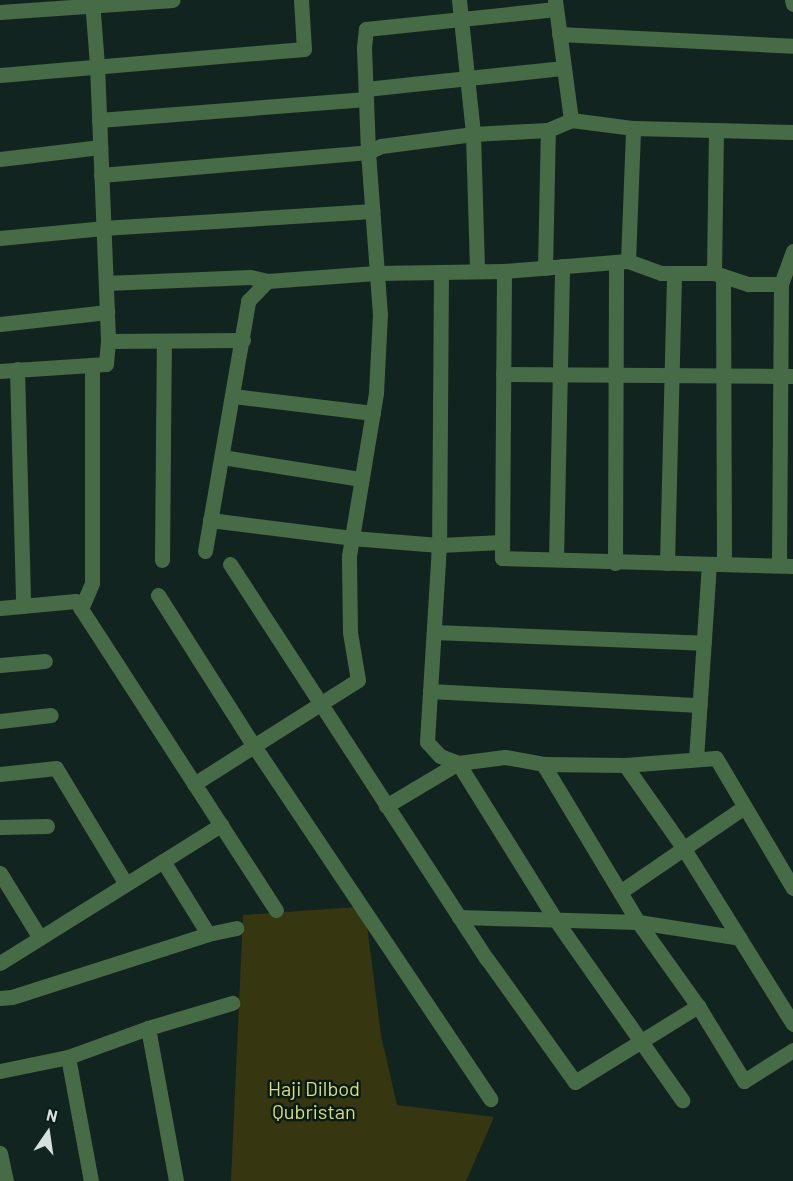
<!DOCTYPE html>
<html>
<head>
<meta charset="utf-8">
<style>
	body { margin:0 }
	#map { position:relative; width:793px; height:1181px; overflow:hidden; background:#122420; font-family:Barlow,sans-serif }
	div>[style] { position:absolute }
	[style*='--x'] { left:calc(var(--x)*1px); top:calc(var(--y)*1px); width:calc(var(--w)*1px); rotate:calc(var(--a)*1deg) }
	.green>* { inset:0; background:#363611 }
	.minor>* { height:15px; margin:-7.5px; padding:0 7.5px; transform-origin:7.5px; border-radius:7.5px; background:#476b46 }
	span { translate:-50% -50%; white-space:nowrap; text-align:center; line-height:1.15; -webkit-text-stroke:5px #091b17; paint-order:stroke }
	.park-label { font-size:20px; color:#dcdd74 }
	.north { position:absolute; left:18px; top:1103px; width:60px; height:60px; -webkit-text-stroke:4px #091b17; paint-order:stroke; rotate:13deg; font-size:16px; font-weight:700; line-height:24px; text-align:center; color:#d6e1de }
	.north::after { content:''; display:block; margin:auto; width:21px; height:27px; background:#d6e1de; clip-path:polygon(50% 0,100% 100%,50% 72%,0 100%) }
</style>
</head>
<body>
<div id="map">
	<div class="green">
		<i style="clip-path:polygon(356px 907px,366px 918px,381px 1035px,397px 1105px,494px 1117px,466px 1181px,231px 1181px,243px 915px)"></i>
	</div>
	<div class="minor">
		<i style="--x:92;--y:0;--w:65;--a:85.6"></i>
		<i style="--x:97;--y:65;--w:276;--a:87.7"></i>
		<i style="--x:108;--y:341;--w:135;--a:-0.4"></i>
		<i style="--x:459;--y:0;--w:135;--a:84"></i>
		<i style="--x:473;--y:134;--w:137;--a:88.3"></i>
		<i style="--x:555;--y:0;--w:121;--a:82.4"></i>
		<i style="--x:792;--y:0;--w:4;--a:76"></i>
		<i style="--x:0;--y:12;--w:173;--a:-4"></i>
		<i style="--x:559;--y:34;--w:234;--a:2.9"></i>
		<i style="--x:0;--y:75;--w:305;--a:-4.9"></i>
		<i style="--x:304;--y:49;--w:49;--a:-93.5"></i>
		<i style="--x:366;--y:89;--w:199;--a:-6.1"></i>
		<i style="--x:99;--y:120;--w:268;--a:-4.5"></i>
		<i style="--x:0;--y:159;--w:101;--a:-6.8"></i>
		<i style="--x:101;--y:175;--w:268;--a:-4.9"></i>
		<i style="--x:368;--y:152;--w:14;--a:-25"></i>
		<i style="--x:381;--y:146;--w:93;--a:-7.4"></i>
		<i style="--x:473;--y:134;--w:75;--a:-3.1"></i>
		<i style="--x:548;--y:130;--w:25;--a:-23"></i>
		<i style="--x:571;--y:120;--w:63;--a:7.4"></i>
		<i style="--x:633;--y:128;--w:160;--a:1.4"></i>
		<i style="--x:0;--y:238;--w:103;--a:-5.5"></i>
		<i style="--x:103;--y:228;--w:270;--a:-3.6"></i>
		<i style="--x:628;--y:261;--w:133;--a:-87.8"></i>
		<i style="--x:545;--y:268;--w:138;--a:-88.8"></i>
		<i style="--x:504;--y:271;--w:287;--a:90.4"></i>
		<i style="--x:502;--y:558;--w:291;--a:1.6"></i>
		<i style="--x:441;--y:272;--w:273;--a:90.4"></i>
		<i style="--x:439;--y:545;--w:197;--a:93.5"></i>
		<i style="--x:427;--y:742;--w:19;--a:47"></i>
		<i style="--x:440;--y:756;--w:19;--a:21"></i>
		<i style="--x:458;--y:763;--w:47;--a:-7.3"></i>
		<i style="--x:505;--y:757;--w:39;--a:10"></i>
		<i style="--x:543;--y:764;--w:82;--a:0.7"></i>
		<i style="--x:625;--y:765;--w:91;--a:-4.4"></i>
		<i style="--x:716;--y:758;--w:151;--a:59.4"></i>
		<i style="--x:714;--y:273;--w:143;--a:-89.2"></i>
		<i style="--x:723;--y:276;--w:288;--a:89.8"></i>
		<i style="--x:106;--y:283;--w:144;--a:-2.4"></i>
		<i style="--x:250;--y:277;--w:17;--a:13"></i>
		<i style="--x:0;--y:324;--w:108;--a:-6.4"></i>
		<i style="--x:17;--y:369;--w:237;--a:88.5"></i>
		<i style="--x:0;--y:371;--w:106;--a:-3.8"></i>
		<i style="--x:106;--y:364;--w:23;--a:-85"></i>
		<i style="--x:503;--y:374;--w:290;--a:0.4"></i>
		<i style="--x:233;--y:396;--w:141;--a:6.9"></i>
		<i style="--x:222;--y:457;--w:141;--a:9"></i>
		<i style="--x:210;--y:520;--w:143;--a:7.2"></i>
		<i style="--x:352;--y:538;--w:87;--a:4.6"></i>
		<i style="--x:439;--y:545;--w:63;--a:-2.7"></i>
		<i style="--x:205;--y:551;--w:254;--a:-80.2"></i>
		<i style="--x:248;--y:301;--w:28;--a:-46"></i>
		<i style="--x:267;--y:281;--w:109;--a:-4.2"></i>
		<i style="--x:376;--y:273;--w:128;--a:-0.9"></i>
		<i style="--x:504;--y:271;--w:124;--a:-4.6"></i>
		<i style="--x:628;--y:261;--w:35;--a:20"></i>
		<i style="--x:661;--y:273;--w:53;--a:0"></i>
		<i style="--x:714;--y:273;--w:36;--a:18"></i>
		<i style="--x:748;--y:284;--w:33;--a:0"></i>
		<i style="--x:781;--y:284;--w:35;--a:-70"></i>
		<i style="--x:556;--y:559;--w:293;--a:-88.8"></i>
		<i style="--x:162;--y:560;--w:219;--a:-89.5"></i>
		<i style="--x:615;--y:563;--w:301;--a:-89.8"></i>
		<i style="--x:667;--y:563;--w:290;--a:-88.6"></i>
		<i style="--x:230;--y:564;--w:471;--a:57"></i>
		<i style="--x:487;--y:959;--w:151;--a:54.4"></i>
		<i style="--x:575;--y:1082;--w:145;--a:-31.7"></i>
		<i style="--x:779;--y:565;--w:281;--a:-89.6"></i>
		<i style="--x:158;--y:595;--w:179;--a:57.6"></i>
		<i style="--x:254;--y:746;--w:425;--a:56.2"></i>
		<i style="--x:0;--y:608;--w:76;--a:-5.3"></i>
		<i style="--x:76;--y:601;--w:368;--a:57.1"></i>
		<i style="--x:81;--y:609;--w:28;--a:-67"></i>
		<i style="--x:92;--y:583;--w:218;--a:-90"></i>
		<i style="--x:434;--y:632;--w:270;--a:2.3"></i>
		<i style="--x:0;--y:665;--w:45;--a:-5.1"></i>
		<i style="--x:430;--y:691;--w:270;--a:3"></i>
		<i style="--x:0;--y:721;--w:51;--a:-6.7"></i>
		<i style="--x:696;--y:759;--w:195;--a:-86.2"></i>
		<i style="--x:543;--y:764;--w:184;--a:59"></i>
		<i style="--x:638;--y:922;--w:103;--a:54.5"></i>
		<i style="--x:698;--y:1006;--w:88;--a:58.5"></i>
		<i style="--x:744;--y:1081;--w:58;--a:-32.3"></i>
		<i style="--x:625;--y:765;--w:103;--a:54.9"></i>
		<i style="--x:684;--y:849;--w:206;--a:58.1"></i>
		<i style="--x:0;--y:774;--w:56;--a:-6.1"></i>
		<i style="--x:56;--y:768;--w:135;--a:58.9"></i>
		<i style="--x:194;--y:784;--w:194;--a:-32.4"></i>
		<i style="--x:358;--y:680;--w:49;--a:-99.5"></i>
		<i style="--x:350;--y:632;--w:76;--a:-90.8"></i>
		<i style="--x:349;--y:556;--w:165;--a:-80.6"></i>
		<i style="--x:376;--y:393;--w:78;--a:-87.1"></i>
		<i style="--x:380;--y:315;--w:163;--a:-94.2"></i>
		<i style="--x:368;--y:152;--w:105;--a:-92.2"></i>
		<i style="--x:364;--y:47;--w:18;--a:-84"></i>
		<i style="--x:366;--y:29;--w:191;--a:-6"></i>
		<i style="--x:386;--y:806;--w:84;--a:-30.8"></i>
		<i style="--x:458;--y:763;--w:187;--a:58.1"></i>
		<i style="--x:557;--y:922;--w:218;--a:54.9"></i>
		<i style="--x:0;--y:827;--w:47;--a:-1.2"></i>
		<i style="--x:163;--y:861;--w:86;--a:58.3"></i>
		<i style="--x:0;--y:873;--w:76;--a:58.4"></i>
		<i style="--x:620;--y:892;--w:150;--a:-34.4"></i>
		<i style="--x:459;--y:917;--w:179;--a:1.6"></i>
		<i style="--x:638;--y:922;--w:103;--a:8.9"></i>
		<i style="--x:0;--y:963;--w:261;--a:-32"></i>
		<i style="--x:0;--y:998;--w:12;--a:-5"></i>
		<i style="--x:12;--y:997;--w:206;--a:-17.8"></i>
		<i style="--x:208;--y:934;--w:29;--a:-12"></i>
		<i style="--x:148;--y:1028;--w:156;--a:79.6"></i>
		<i style="--x:68;--y:1057;--w:126;--a:79.5"></i>
		<i style="--x:0;--y:1071;--w:69;--a:-11.6"></i>
		<i style="--x:68;--y:1057;--w:85;--a:-19.9"></i>
		<i style="--x:148;--y:1028;--w:88;--a:-16.6"></i>
		<i style="--x:0;--y:1153;--w:29;--a:78"></i>
	</div>
	<div class="park-label">
		<span style="left:314px;top:1100px">Haji Dilbod<br>Qubristan</span>
	</div>
	<div class="north">N</div>
</div>
</body>
</html>
